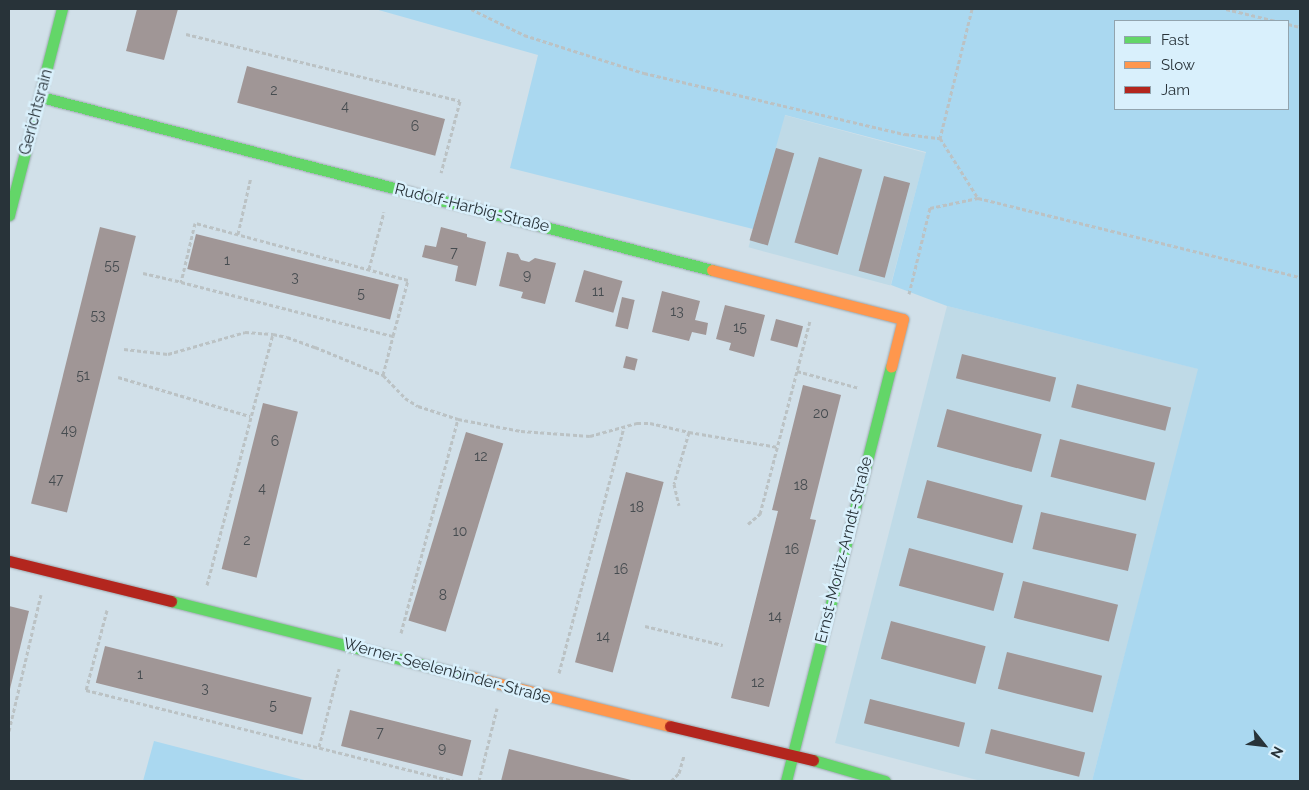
<!DOCTYPE html>
<html>
<head>
<meta charset="utf-8">
<style>
	body { margin:0 }
	#map { position:relative; width:1309px; height:790px; overflow:hidden; background:#d1e0e9; font-family:Raleway,sans-serif }
	div>[style] { position:absolute }
	[style*='--x'] { left:calc(var(--x)*1px); top:calc(var(--y)*1px); width:calc(var(--w)*1px); rotate:calc(var(--a)*1deg) }
	.built>* { inset:0; background:#bfdae7; transform-origin:0 0 }
	.green>* { inset:0; background:#aad8f0 }
	.building>* { inset:0; background:#a09696; transform-origin:0 0 }
	.path>* { height:3px; margin-top:-1.5px; transform-origin:0; background:repeating-linear-gradient(90deg,#bbc2c4 0 4px,transparent 0 6.5px) }
	.roads { filter:drop-shadow(0 0 1px #9da9b0) drop-shadow(0 0 1px #9da9b0) }
	.fast>* { height:11px; margin:-5.5px; padding:0 5.5px; transform-origin:5.5px; border-radius:5.5px; background:#63d668 }
	.slow>* { height:11px; margin:-5.5px; padding:0 5.5px; transform-origin:5.5px; border-radius:5.5px; background:#ff974d }
	.jam>* { height:11px; margin:-5.5px; padding:0 5.5px; transform-origin:5.5px; border-radius:5.5px; background:#b3261e }
	span { translate:-50% -50%; white-space:nowrap; text-align:center; line-height:1.15; -webkit-text-stroke:5px #d9f0fc; paint-order:stroke }
	.number-label { font-size:14px; color:#464c50 }
	.number-label span { -webkit-text-stroke-width:0 }
	.street-label { font-size:16px; color:#283339 }
	.frame { position:absolute; inset:0; border:10px solid #283339; pointer-events:none }
	.legend { position:absolute; left:1114px; top:20px; width:175px; height:90px; box-sizing:border-box; background:#d9f0fc; border:1px solid #92a4ae; margin:0; padding:6px 9px; list-style:none; font-size:15px; color:#283339 }
	.legend li { display:flex; align-items:center; gap:10px; height:25px }
	.legend b { width:25px; border:1px solid #92a4ae }
	.north { position:absolute; left:1239px; top:720px; width:50px; height:50px; -webkit-text-stroke:4px #d9f0fc; paint-order:stroke; rotate:119deg; font-size:14px; font-weight:700; line-height:20px; text-align:center; color:#283339 }
	.north::after { content:''; display:block; margin:auto; width:18px; height:22px; background:#283339; clip-path:polygon(50% 0,100% 100%,50% 72%,0 100%) }
</style>
</head>
<body>
<div id="map">
	<div class="built">
		<i style="left:784px;top:115px;width:147px;height:137px;rotate:15deg"></i>
		<i style="clip-path:polygon(947px 306px,1199px 369px,1092px 781px,981px 781px,835px 743px)"></i>
	</div>
	<div class="green">
		<i style="clip-path:polygon(evenodd,375px 9px,1300px 9px,1300px 781px,1092px 781px,1198px 369px,947px 306px,891px 285px,926px 152px,785px 115px,753px 229px,510px 168px,538px 55px,375px 9px,1115px 21px,1288px 21px,1288px 109px,1115px 109px,1115px 21px)"></i>
		<i style="clip-path:polygon(154px 741px,308px 781px,143px 781px)"></i>
	</div>
	<div class="building">
		<i style="clip-path:polygon(137px 9px,178px 9px,164px 60px,126px 51px)"></i>
		<i style="left:247px;top:66px;width:205px;height:38px;rotate:15deg"></i>
		<i style="left:776px;top:148px;width:19px;height:96px;rotate:16deg"></i>
		<i style="left:819px;top:157px;width:45px;height:89px;rotate:16deg"></i>
		<i style="left:884px;top:176px;width:27px;height:98px;rotate:15deg"></i>
		<i style="left:100px;top:227px;width:37px;height:285px;rotate:14deg"></i>
		<i style="clip-path:polygon(441px 227px,467px 234px,467px 237px,486px 242px,476px 286px,455px 281px,458px 266px,422px 257px,425px 245px,436px 247px)"></i>
		<i style="left:196px;top:234px;width:209px;height:36px;rotate:14deg"></i>
		<i style="clip-path:polygon(507px 252px,518px 254px,521px 260px,529px 262px,535px 258px,556px 263px,545px 304px,521px 298px,523px 292px,499px 286px)"></i>
		<i style="left:584px;top:270px;width:40px;height:33px;rotate:16deg"></i>
		<i style="clip-path:polygon(662px 291px,700px 301px,695px 320px,708px 323px,706px 335px,692px 332px,689px 341px,652px 332px)"></i>
		<i style="left:622px;top:297px;width:13px;height:30px;rotate:13deg"></i>
		<i style="clip-path:polygon(725px 305px,765px 315px,754px 357px,729px 350px,731px 343px,716px 339px)"></i>
		<i style="left:776px;top:319px;width:28px;height:22px;rotate:15deg"></i>
		<i style="left:962px;top:354px;width:97px;height:25px;rotate:14deg"></i>
		<i style="left:626px;top:356px;width:12px;height:12px;rotate:14deg"></i>
		<i style="left:1077px;top:384px;width:97px;height:24px;rotate:14deg"></i>
		<i style="clip-path:polygon(803px 385px,841px 395px,810px 519px,816px 520px,769px 707px,731px 698px,778px 511px,772px 510px)"></i>
		<i style="left:263px;top:403px;width:36px;height:171px;rotate:14deg"></i>
		<i style="left:947px;top:409px;width:98px;height:39px;rotate:15deg"></i>
		<i style="left:466px;top:432px;width:39px;height:197px;rotate:17deg"></i>
		<i style="left:1060px;top:439px;width:98px;height:39px;rotate:14deg"></i>
		<i style="left:626px;top:472px;width:39px;height:197px;rotate:15deg"></i>
		<i style="left:927px;top:480px;width:99px;height:39px;rotate:15deg"></i>
		<i style="left:1041px;top:512px;width:98px;height:38px;rotate:13deg"></i>
		<i style="left:909px;top:548px;width:98px;height:39px;rotate:15deg"></i>
		<i style="left:1023px;top:581px;width:98px;height:38px;rotate:14deg"></i>
		<i style="clip-path:polygon(9px 606px,29px 611px,9px 693px)"></i>
		<i style="left:891px;top:621px;width:98px;height:39px;rotate:15deg"></i>
		<i style="left:105px;top:646px;width:213px;height:38px;rotate:14deg"></i>
		<i style="left:1007px;top:652px;width:98px;height:38px;rotate:14deg"></i>
		<i style="left:870px;top:699px;width:98px;height:25px;rotate:14deg"></i>
		<i style="left:350px;top:710px;width:125px;height:37px;rotate:14deg"></i>
		<i style="left:991px;top:729px;width:97px;height:25px;rotate:14deg"></i>
		<i style="clip-path:polygon(509px 749px,631px 780px,631px 781px,501px 781px)"></i>
	</div>
	<div class="path">
		<i style="--x:471;--y:9;--w:59;--a:26.1"></i>
		<i style="--x:524;--y:35;--w:126;--a:17.6"></i>
		<i style="--x:644;--y:73;--w:268;--a:13.2"></i>
		<i style="--x:905;--y:134;--w:35;--a:7"></i>
		<i style="--x:972;--y:9;--w:133;--a:103.9"></i>
		<i style="--x:940;--y:138;--w:71;--a:57.7"></i>
		<i style="--x:1226;--y:9;--w:51;--a:13.5"></i>
		<i style="--x:1288;--y:24;--w:12;--a:14"></i>
		<i style="--x:186;--y:34;--w:282;--a:13.7"></i>
		<i style="--x:460;--y:101;--w:74;--a:104.8"></i>
		<i style="--x:238;--y:234;--w:58;--a:-77.2"></i>
		<i style="--x:369;--y:269;--w:59;--a:-75.3"></i>
		<i style="--x:143;--y:273;--w:39;--a:13"></i>
		<i style="--x:909;--y:294;--w:89;--a:-76.3"></i>
		<i style="--x:930;--y:208;--w:49;--a:-11.8"></i>
		<i style="--x:978;--y:198;--w:332;--a:13.8"></i>
		<i style="--x:124;--y:349;--w:44;--a:6.5"></i>
		<i style="--x:168;--y:354;--w:80;--a:-15.9"></i>
		<i style="--x:245;--y:332;--w:28;--a:4"></i>
		<i style="--x:273;--y:334;--w:14;--a:12"></i>
		<i style="--x:287;--y:337;--w:30;--a:20"></i>
		<i style="--x:315;--y:347;--w:74;--a:22.4"></i>
		<i style="--x:383;--y:375;--w:32;--a:46"></i>
		<i style="--x:405;--y:398;--w:15;--a:32"></i>
		<i style="--x:418;--y:406;--w:42;--a:18"></i>
		<i style="--x:458;--y:419;--w:64;--a:10.8"></i>
		<i style="--x:521;--y:431;--w:69;--a:4.1"></i>
		<i style="--x:590;--y:436;--w:49;--a:-15.5"></i>
		<i style="--x:637;--y:423;--w:13;--a:0"></i>
		<i style="--x:650;--y:423;--w:40;--a:13"></i>
		<i style="--x:689;--y:432;--w:54;--a:106.1"></i>
		<i style="--x:674;--y:484;--w:22;--a:77"></i>
		<i style="--x:797;--y:371;--w:64;--a:15.3"></i>
		<i style="--x:383;--y:375;--w:40;--a:-75.6"></i>
		<i style="--x:393;--y:336;--w:58;--a:-75"></i>
		<i style="--x:408;--y:280;--w:220;--a:-165"></i>
		<i style="--x:195;--y:223;--w:61;--a:103.3"></i>
		<i style="--x:181;--y:282;--w:219;--a:14.3"></i>
		<i style="--x:118;--y:377;--w:138;--a:16.5"></i>
		<i style="--x:689;--y:432;--w:90;--a:9.6"></i>
		<i style="--x:748;--y:524;--w:16;--a:-40"></i>
		<i style="--x:760;--y:514;--w:199;--a:-75.5"></i>
		<i style="--x:207;--y:585;--w:260;--a:-75.3"></i>
		<i style="--x:107;--y:610;--w:83;--a:104.7"></i>
		<i style="--x:86;--y:690;--w:380;--a:13.9"></i>
		<i style="--x:645;--y:626;--w:80;--a:13.7"></i>
		<i style="--x:401;--y:633;--w:221;--a:-75.1"></i>
		<i style="--x:559;--y:673;--w:254;--a:-75.2"></i>
		<i style="--x:9;--y:731;--w:140;--a:-76.8"></i>
		<i style="--x:319;--y:747;--w:81;--a:-75.6"></i>
		<i style="--x:479;--y:781;--w:75;--a:-76.1"></i>
		<i style="--x:671;--y:781;--w:11;--a:-45"></i>
		<i style="--x:679;--y:773;--w:19;--a:-74"></i>
	</div>
	<div class="roads">
		<div class="fast">
			<i style="--x:41;--y:97;--w:693;--a:14.46"></i>
			<i style="--x:9;--y:215;--w:213;--a:-75.6"></i>
			<i style="--x:171;--y:601;--w:310;--a:14.2"></i>
			<i style="--x:813;--y:760;--w:75;--a:16.3"></i>
			<i style="--x:786;--y:781;--w:427;--a:-75.8"></i>
		</div>
		<div class="slow">
			<i style="--x:712;--y:270;--w:197;--a:14.4"></i>
			<i style="--x:903;--y:319;--w:49;--a:104"></i>
			<i style="--x:472;--y:677;--w:204;--a:13.9"></i>
		</div>
		<div class="jam">
			<i style="--x:9;--y:561;--w:167;--a:13.9"></i>
			<i style="--x:670;--y:726;--w:147;--a:13.4"></i>
		</div>
	</div>
	<div class="number-label">
		<span style="left:274px;top:90px">2</span>
		<span style="left:345px;top:106px">4</span>
		<span style="left:415px;top:126px">6</span>
		<span style="left:454px;top:252px">7</span>
		<span style="left:227px;top:260px">1</span>
		<span style="left:112px;top:265px">55</span>
		<span style="left:527px;top:275px">9</span>
		<span style="left:295px;top:277px">3</span>
		<span style="left:598px;top:291px">11</span>
		<span style="left:361px;top:293px">5</span>
		<span style="left:677px;top:311px">13</span>
		<span style="left:98px;top:315px">53</span>
		<span style="left:740px;top:327px">15</span>
		<span style="left:83px;top:375px">51</span>
		<span style="left:821px;top:413px">20</span>
		<span style="left:69px;top:430px">49</span>
		<span style="left:275px;top:441px">6</span>
		<span style="left:481px;top:456px">12</span>
		<span style="left:56px;top:479px">47</span>
		<span style="left:801px;top:485px">18</span>
		<span style="left:262px;top:488px">4</span>
		<span style="left:637px;top:507px">18</span>
		<span style="left:460px;top:531px">10</span>
		<span style="left:247px;top:540px">2</span>
		<span style="left:792px;top:549px">16</span>
		<span style="left:621px;top:569px">16</span>
		<span style="left:443px;top:595px">8</span>
		<span style="left:775px;top:616px">14</span>
		<span style="left:603px;top:636px">14</span>
		<span style="left:140px;top:674px">1</span>
		<span style="left:758px;top:682px">12</span>
		<span style="left:205px;top:688px">3</span>
		<span style="left:273px;top:705px">5</span>
		<span style="left:380px;top:732px">7</span>
		<span style="left:442px;top:748px">9</span>
	</div>
	<div class="street-label">
		<span style="left:36px;top:112px;rotate:-75deg">Gerichtsrain</span>
		<span style="left:472px;top:208px;rotate:14deg">Rudolf-Harbig-Straße</span>
		<span style="left:844px;top:550px;rotate:-76deg">Ernst-Moritz-Arndt-Straße</span>
		<span style="left:447px;top:671px;rotate:15deg">Werner-Seelenbinder-Straße</span>
	</div>
	<div class="frame"></div>
	<ul class="legend">
	<li><b style="height:6px;background:#63d668"></b>Fast</li>
	<li><b style="height:6px;background:#ff974d"></b>Slow</li>
	<li><b style="height:6px;background:#b3261e"></b>Jam</li>
	</ul>
	<div class="north">N</div>
</div>
</body>
</html>
